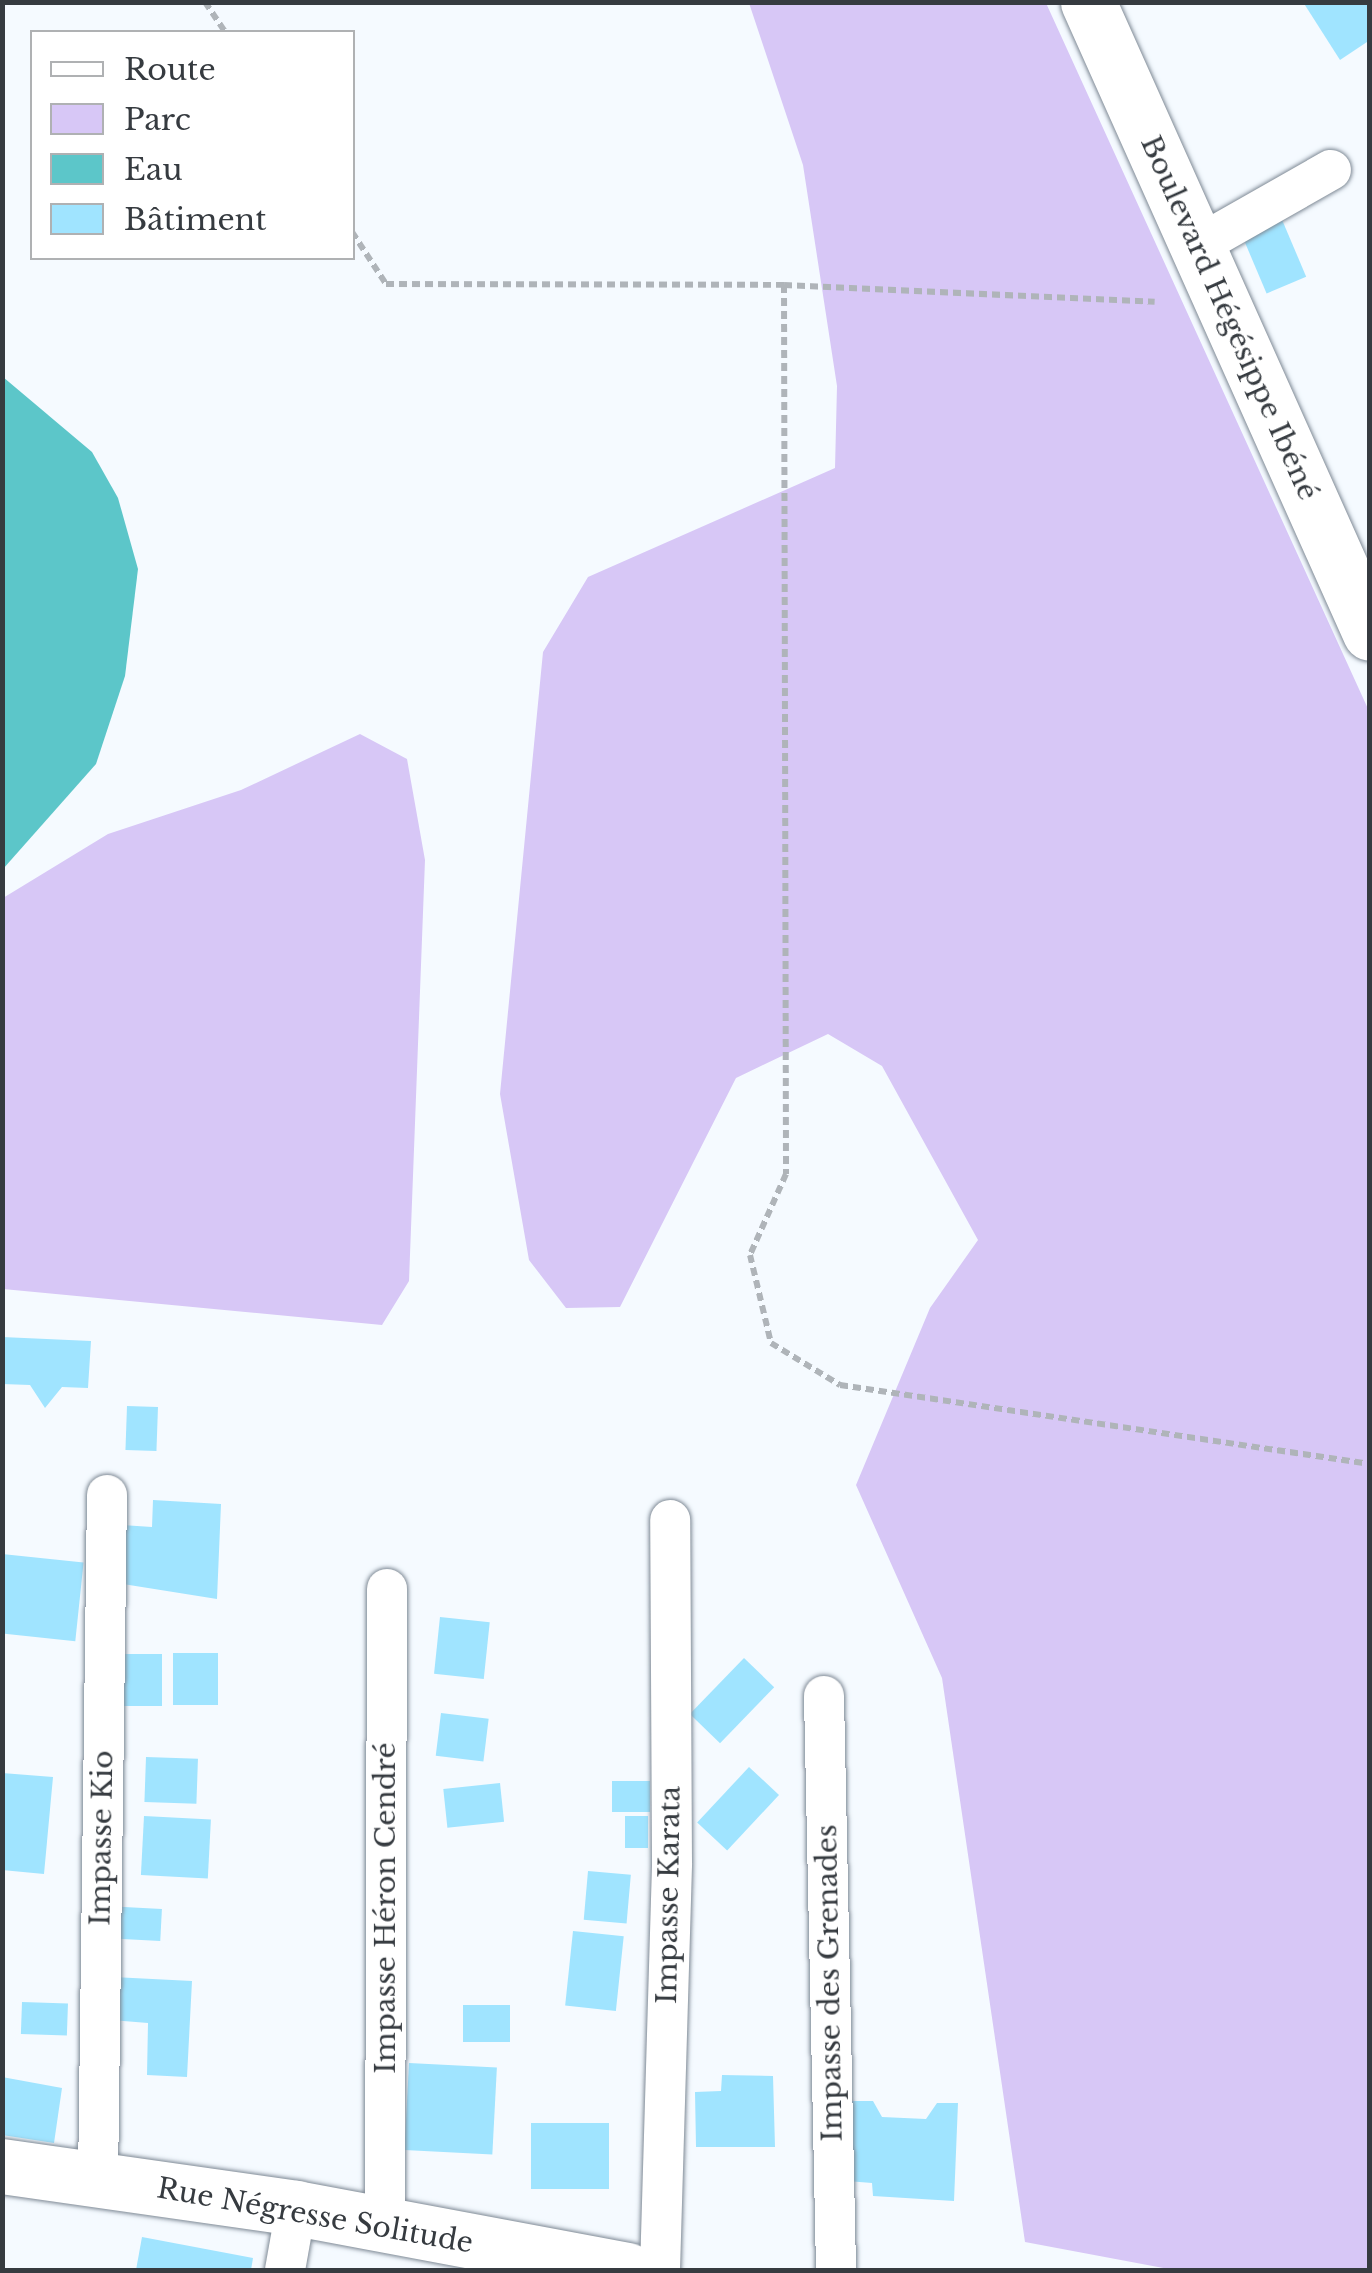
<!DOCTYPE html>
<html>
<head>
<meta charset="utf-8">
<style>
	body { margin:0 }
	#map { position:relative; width:1372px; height:2273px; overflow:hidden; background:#f5faff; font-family:"Libre Baskerville",serif }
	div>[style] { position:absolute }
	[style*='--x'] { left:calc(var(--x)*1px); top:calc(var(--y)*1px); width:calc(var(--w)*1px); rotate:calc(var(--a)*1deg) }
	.green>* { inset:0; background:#d7c7f6 }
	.water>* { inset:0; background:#5cc6c9 }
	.building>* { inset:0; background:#a0e4ff; transform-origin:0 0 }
	.path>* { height:6px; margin-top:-3px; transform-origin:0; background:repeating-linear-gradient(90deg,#afb4b9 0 8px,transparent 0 13px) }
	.roads { filter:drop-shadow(0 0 2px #7f8a96) drop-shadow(0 0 2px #7f8a96) }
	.street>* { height:40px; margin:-20px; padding:0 20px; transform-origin:20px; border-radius:20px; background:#fff }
	.secondary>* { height:55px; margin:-27.5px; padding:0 27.5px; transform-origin:27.5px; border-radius:27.5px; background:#fff }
	.primary>* { height:55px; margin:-27.5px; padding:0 27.5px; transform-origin:27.5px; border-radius:27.5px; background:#fff }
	span { translate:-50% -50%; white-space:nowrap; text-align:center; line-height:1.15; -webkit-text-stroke:8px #fff; paint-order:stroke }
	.street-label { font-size:28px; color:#363b40 }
	.frame { position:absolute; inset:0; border:5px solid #363b40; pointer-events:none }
	.legend { position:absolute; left:30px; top:30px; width:325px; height:230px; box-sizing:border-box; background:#fff; border:2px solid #afb1b3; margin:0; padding:12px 18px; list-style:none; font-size:30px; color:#363b40 }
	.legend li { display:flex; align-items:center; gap:20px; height:50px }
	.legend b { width:50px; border:2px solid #afb1b3 }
</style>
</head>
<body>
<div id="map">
	<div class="green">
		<i style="clip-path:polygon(749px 3px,1046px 3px,1369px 711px,1369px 2270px,1174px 2270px,1025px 2242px,942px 1678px,856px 1485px,930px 1308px,978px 1240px,882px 1066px,828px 1034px,736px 1078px,620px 1307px,566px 1308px,529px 1260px,500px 1094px,543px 652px,588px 577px,835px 468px,837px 386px,803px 165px)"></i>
		<i style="clip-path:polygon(360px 734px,407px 759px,425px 860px,409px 1281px,382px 1325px,3px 1289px,3px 898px,108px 834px,241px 790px)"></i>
	</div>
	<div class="water">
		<i style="clip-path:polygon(3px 377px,92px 452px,118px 498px,138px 569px,125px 676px,96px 764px,3px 869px)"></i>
	</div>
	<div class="building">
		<i style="clip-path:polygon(1303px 2px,1370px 2px,1370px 40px,1340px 60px)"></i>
		<i style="left:1280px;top:215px;width:67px;height:43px;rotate:67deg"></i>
		<i style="clip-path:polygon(2px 1337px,91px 1341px,88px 1388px,62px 1387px,45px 1408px,30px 1385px,2px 1384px)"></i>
		<i style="left:127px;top:1406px;width:31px;height:44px;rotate:2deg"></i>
		<i style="clip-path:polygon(153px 1500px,221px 1504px,217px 1599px,123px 1584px,122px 1525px,152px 1527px)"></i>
		<i style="left:2px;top:1554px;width:82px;height:79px;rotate:6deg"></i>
		<i style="left:440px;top:1617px;width:50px;height:57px;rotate:6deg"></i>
		<i style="left:173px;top:1653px;width:45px;height:52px"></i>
		<i style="left:123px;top:1654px;width:39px;height:52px"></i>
		<i style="left:744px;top:1658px;width:42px;height:78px;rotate:44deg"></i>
		<i style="left:441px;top:1713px;width:48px;height:43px;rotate:7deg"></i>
		<i style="left:146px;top:1757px;width:52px;height:45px;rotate:2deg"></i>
		<i style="left:749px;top:1767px;width:41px;height:76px;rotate:43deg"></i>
		<i style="clip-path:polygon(2px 1773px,53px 1777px,44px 1874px,2px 1870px)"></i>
		<i style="left:612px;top:1781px;width:38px;height:31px"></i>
		<i style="left:500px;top:1783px;width:39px;height:57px;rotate:84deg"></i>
		<i style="left:144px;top:1816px;width:67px;height:59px;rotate:3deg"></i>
		<i style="left:625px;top:1816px;width:23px;height:32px"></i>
		<i style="left:588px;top:1871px;width:43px;height:49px;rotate:5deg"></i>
		<i style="left:105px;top:1906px;width:57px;height:32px;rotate:3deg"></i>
		<i style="left:573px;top:1931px;width:51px;height:75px;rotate:6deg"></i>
		<i style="clip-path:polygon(113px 1977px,192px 1981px,187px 2077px,147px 2075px,148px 2023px,111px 2020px)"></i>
		<i style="left:22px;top:2002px;width:46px;height:32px;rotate:2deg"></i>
		<i style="left:463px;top:2005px;width:47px;height:37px"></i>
		<i style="left:409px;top:2063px;width:88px;height:87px;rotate:3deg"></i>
		<i style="clip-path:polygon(722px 2075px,773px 2076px,775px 2147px,696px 2147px,695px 2092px,721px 2091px)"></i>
		<i style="clip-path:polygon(2px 2077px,62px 2088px,54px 2143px,2px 2135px)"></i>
		<i style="clip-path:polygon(847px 2101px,873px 2101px,882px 2117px,926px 2119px,937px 2103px,958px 2103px,954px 2201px,873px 2196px,872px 2183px,847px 2181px)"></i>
		<i style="left:531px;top:2123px;width:78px;height:66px"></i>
		<i style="clip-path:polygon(142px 2237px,253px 2258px,251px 2270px,136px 2270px)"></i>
	</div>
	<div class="path">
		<i style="--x:205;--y:2;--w:36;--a:56"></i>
		<i style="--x:352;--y:232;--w:62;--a:56.8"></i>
		<i style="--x:386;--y:284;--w:398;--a:0.1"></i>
		<i style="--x:784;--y:285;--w:371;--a:2.6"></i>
		<i style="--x:784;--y:285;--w:889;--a:89.87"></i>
		<i style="--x:786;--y:1174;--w:89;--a:114"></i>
		<i style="--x:750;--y:1255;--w:90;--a:76.6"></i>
		<i style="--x:771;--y:1343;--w:81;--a:31.3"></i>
		<i style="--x:840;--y:1385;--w:536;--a:8.48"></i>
	</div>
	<div class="roads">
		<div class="street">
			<i style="--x:1197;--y:246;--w:154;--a:-29.6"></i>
			<i style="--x:824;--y:1696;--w:574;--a:88.8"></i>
			<i style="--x:98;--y:2181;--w:686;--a:-89.25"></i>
			<i style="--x:385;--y:2227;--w:638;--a:-89.82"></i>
			<i style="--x:285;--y:2270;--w:63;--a:-79.9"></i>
			<i style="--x:660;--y:2270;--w:407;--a:-88.3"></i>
			<i style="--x:672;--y:1863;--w:343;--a:-90.3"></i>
		</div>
		<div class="secondary">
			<i style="--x:2;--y:2166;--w:297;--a:8.1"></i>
			<i style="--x:296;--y:2208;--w:337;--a:10.6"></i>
		</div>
		<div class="primary">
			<i style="--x:1088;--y:2;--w:691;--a:65.92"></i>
		</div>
	</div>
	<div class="street-label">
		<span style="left:1229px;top:318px;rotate:66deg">Boulevard Hégésippe Ibéné</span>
		<span style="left:102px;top:1838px;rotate:-89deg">Impasse Kio</span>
		<span style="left:669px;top:1895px;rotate:-89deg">Impasse Karata</span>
		<span style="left:386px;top:1908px;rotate:-90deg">Impasse Héron Cendré</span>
		<span style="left:830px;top:1983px;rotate:-91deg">Impasse des Grenades</span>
		<span style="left:315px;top:2216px;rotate:10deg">Rue Négresse Solitude</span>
	</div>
	<div class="frame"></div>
	<ul class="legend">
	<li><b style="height:12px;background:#fff"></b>Route</li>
	<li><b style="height:28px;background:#d7c7f6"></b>Parc</li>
	<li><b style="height:28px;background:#5cc6c9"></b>Eau</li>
	<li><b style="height:28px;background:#a0e4ff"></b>Bâtiment</li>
	</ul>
</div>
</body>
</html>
